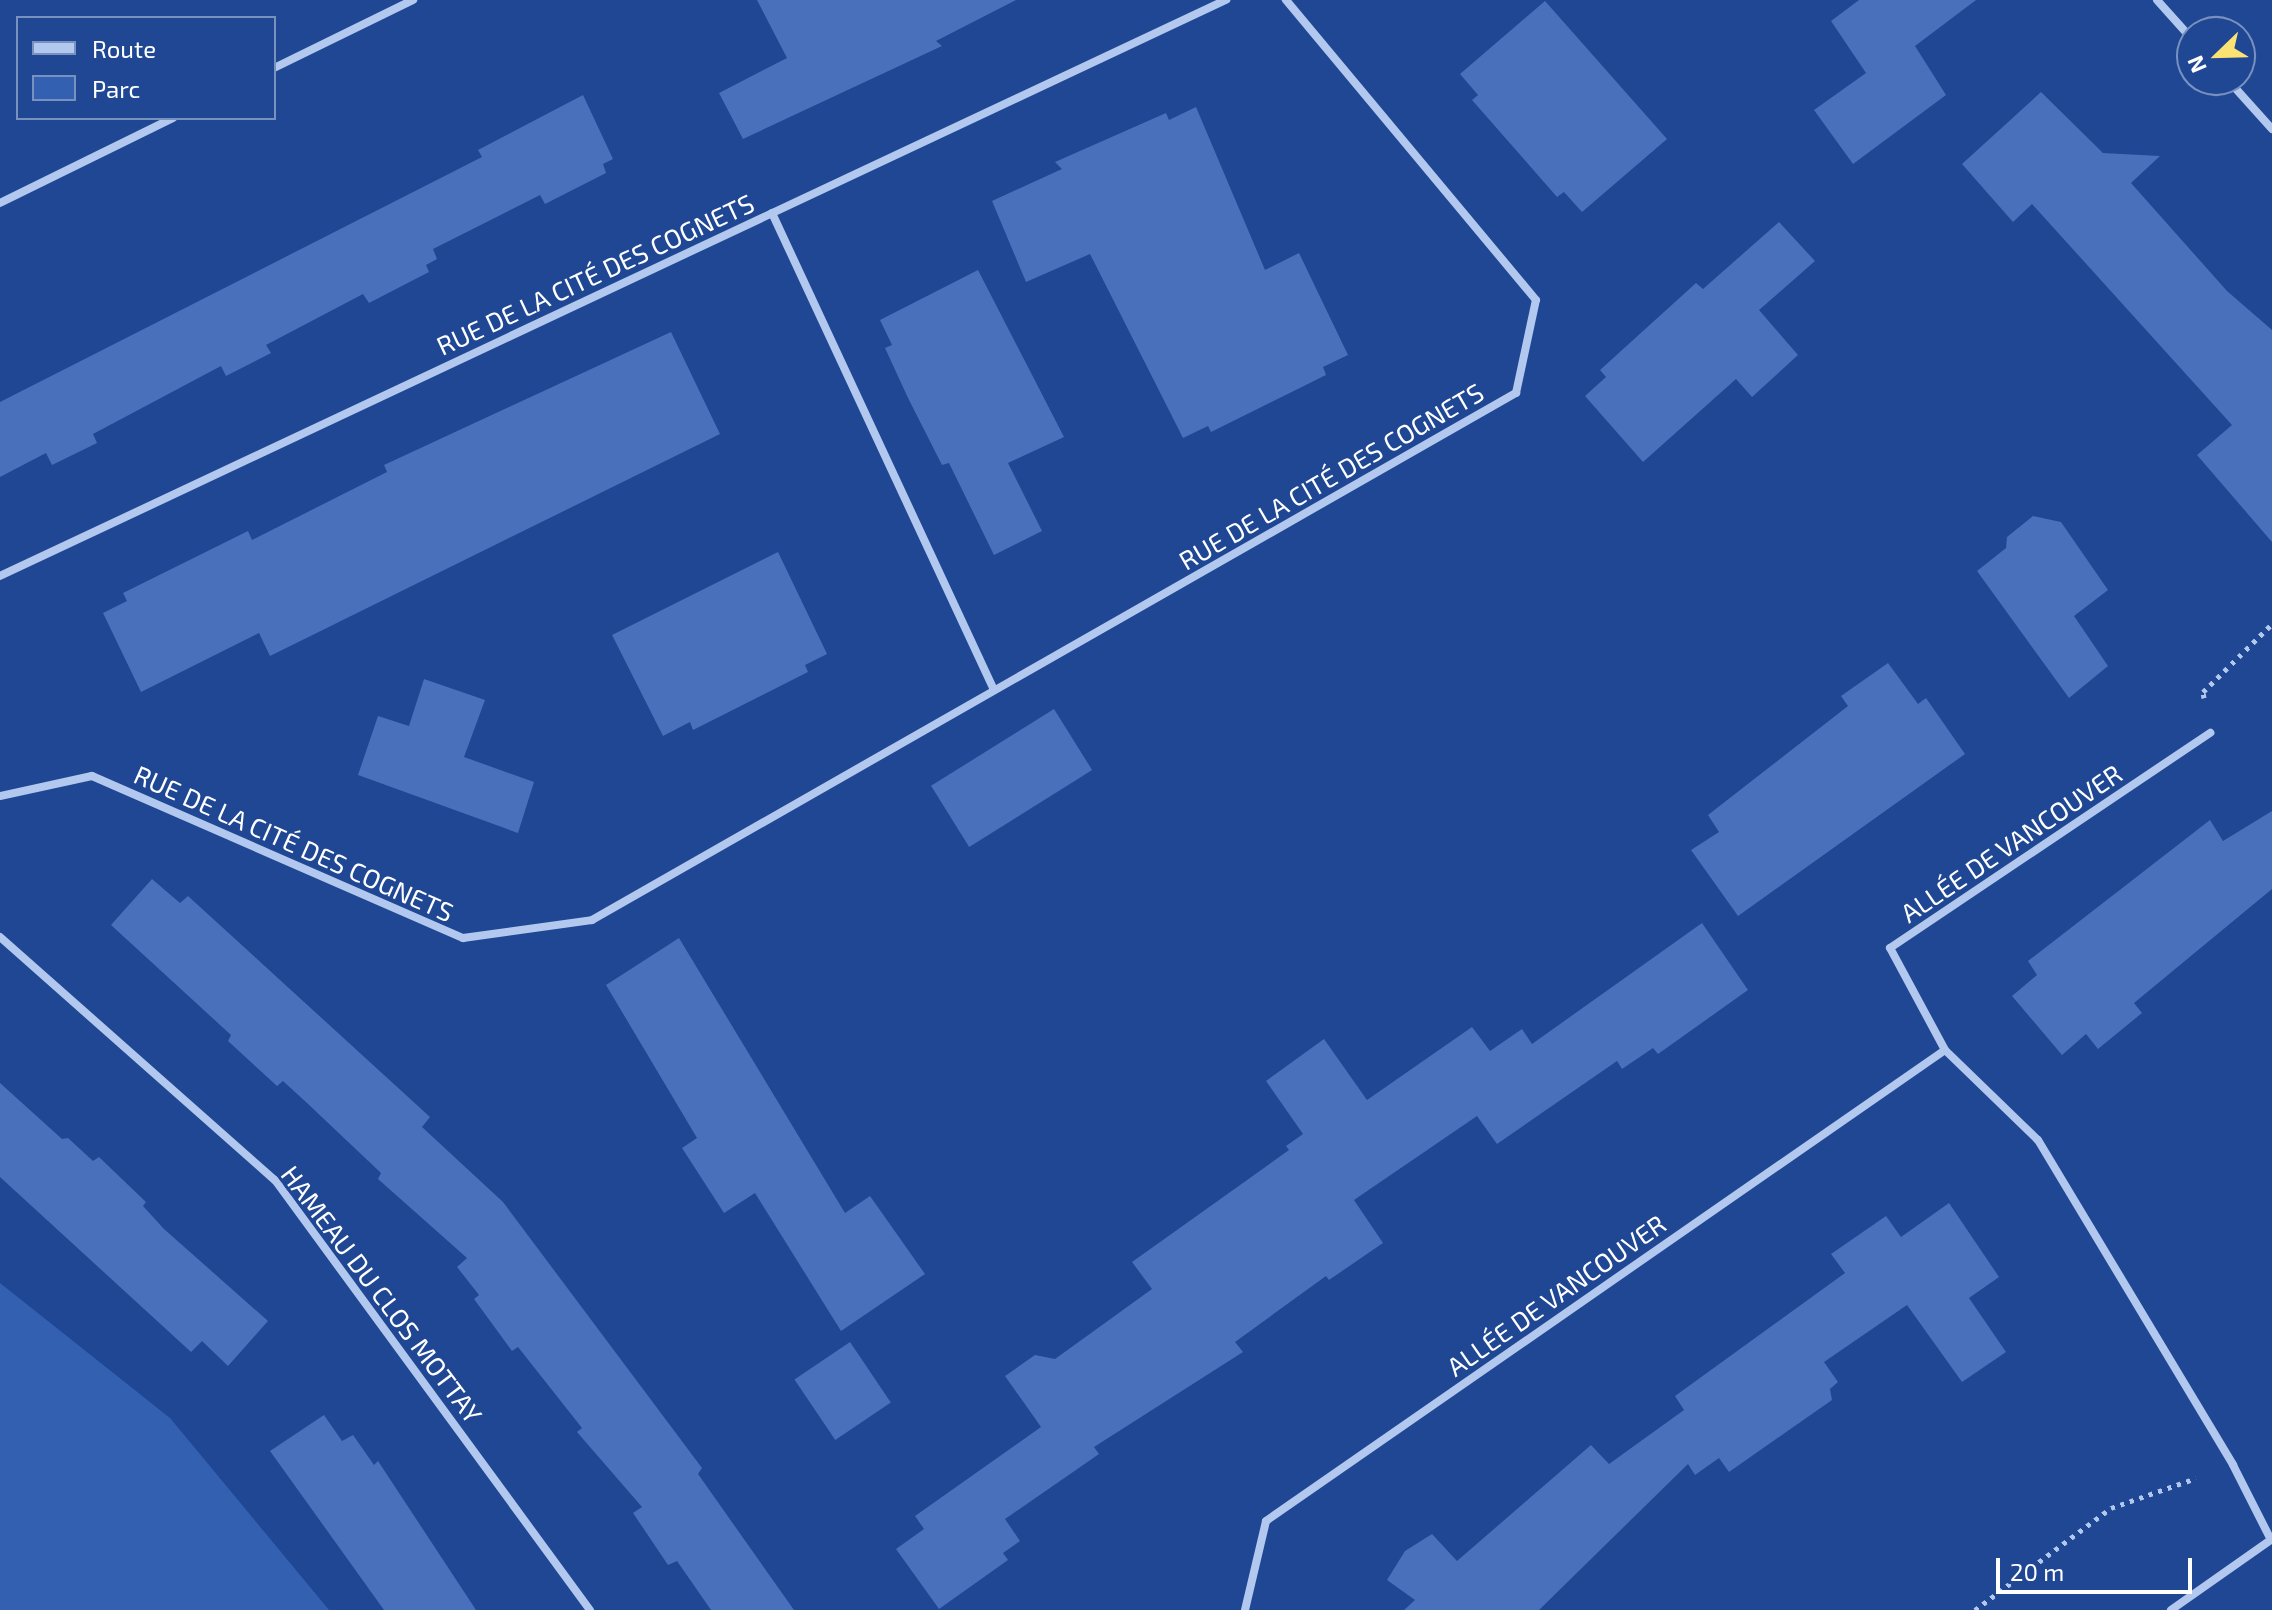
<!DOCTYPE html>
<html>
<head>
<meta charset="utf-8">
<style>
	body { margin:0 }
	#map { position:relative; width:2272px; height:1610px; overflow:hidden; background:#1f4794; font-family:"Exo 2",sans-serif }
	div>[style] { position:absolute }
	[style*='--x'] { left:calc(var(--x)*1px); top:calc(var(--y)*1px); width:calc(var(--w)*1px); rotate:calc(var(--a)*1deg) }
	.green>* { inset:0; background:#3460b2 }
	.building>* { inset:0; background:#4870bb; transform-origin:0 0 }
	.path>* { height:5px; margin-top:-2.5px; transform-origin:0; background:repeating-linear-gradient(90deg,#b2c8ee 0 4px,transparent 0 10px) }
	.street>* { height:8px; margin:-4px; padding:0 4px; transform-origin:4px; border-radius:4px; background:#b2c8ee }
	span { translate:-50% -50%; white-space:nowrap; text-align:center; line-height:1.15; -webkit-text-stroke:6px #1f4794; paint-order:stroke }
	.street-label { font-size:26px; color:#fff }
	.legend { position:absolute; left:16px; top:16px; width:260px; height:104px; box-sizing:border-box; background:#1f4794; border:2px solid #7991bf; margin:0; padding:10px 14px; list-style:none; font-size:24px; color:#fff }
	.legend li { display:flex; align-items:center; gap:16px; height:40px }
	.legend b { width:40px; border:2px solid #7991bf }
	.north { position:absolute; left:2176px; top:16px; width:80px; height:80px; box-sizing:border-box; background:#1f4794; border:2px solid #7991bf; border-radius:50%; rotate:247deg; font-size:22px; font-weight:700; line-height:32px; text-align:center; color:#fff }
	.north::after { content:''; display:block; margin:auto; width:28px; height:36px; background:#fce173; clip-path:polygon(50% 0,100% 100%,50% 72%,0 100%) }
	.scale { position:absolute; left:1996px; top:1558px; width:196px; height:36px; box-sizing:border-box; border:4px solid #fff; border-top:0; padding-left:10px; font-size:24px; line-height:28px; white-space:nowrap; color:#fff; -webkit-text-stroke:6px #1f4794; paint-order:stroke }
</style>
</head>
<body>
<div id="map">
	<div class="green">
		<i style="clip-path:polygon(0 1283px,170px 1418px,329px 1610px,0 1610px)"></i>
	</div>
	<div class="building">
		<i style="clip-path:polygon(757px 0,1016px 0,936px 41px,942px 46px,743px 139px,719px 93px,787px 58px)"></i>
		<i style="clip-path:polygon(1859px 0,1976px 0,1915px 46px,1946px 95px,1853px 164px,1814px 110px,1866px 73px,1831px 21px)"></i>
		<i style="clip-path:polygon(1545px 1px,1667px 139px,1582px 212px,1564px 192px,1557px 197px,1472px 100px,1478px 95px,1460px 74px)"></i>
		<i style="clip-path:polygon(2041px 92px,2103px 153px,2160px 156px,2131px 183px,2227px 291px,2272px 330px,2272px 542px,2197px 455px,2232px 425px,2032px 204px,2013px 222px,1962px 164px)"></i>
		<i style="clip-path:polygon(583px 95px,613px 159px,603px 164px,606px 173px,545px 204px,540px 195px,433px 249px,437px 259px,426px 265px,429px 272px,369px 303px,363px 294px,266px 345px,271px 353px,226px 376px,221px 366px,93px 434px,97px 443px,52px 465px,46px 453px,0 477px,0 402px,482px 157px,478px 150px)"></i>
		<i style="clip-path:polygon(1196px 107px,1265px 270px,1299px 253px,1348px 355px,1323px 367px,1326px 375px,1211px 432px,1208px 426px,1183px 438px,1090px 254px,1026px 282px,992px 201px,1062px 169px,1055px 162px,1166px 113px,1169px 120px)"></i>
		<i style="clip-path:polygon(1779px 222px,1815px 261px,1759px 310px,1798px 355px,1752px 397px,1736px 379px,1643px 462px,1585px 396px,1606px 377px,1600px 370px,1696px 283px,1703px 289px)"></i>
		<i style="clip-path:polygon(978px 270px,1064px 437px,1008px 463px,1042px 531px,994px 555px,949px 463px,942px 465px,908px 398px,885px 348px,892px 345px,880px 320px)"></i>
		<i style="clip-path:polygon(671px 332px,720px 434px,270px 656px,259px 633px,141px 692px,103px 613px,127px 601px,123px 593px,248px 531px,252px 540px,387px 472px,384px 465px)"></i>
		<i style="clip-path:polygon(2033px 516px,2061px 522px,2108px 590px,2074px 616px,2108px 666px,2069px 698px,1977px 571px,2006px 548px,2007px 537px)"></i>
		<i style="clip-path:polygon(778px 552px,827px 654px,805px 665px,808px 672px,693px 730px,690px 722px,663px 736px,612px 635px)"></i>
		<i style="clip-path:polygon(1888px 663px,1918px 704px,1926px 698px,1965px 754px,1738px 916px,1691px 850px,1719px 832px,1708px 815px,1848px 706px,1841px 696px)"></i>
		<i style="clip-path:polygon(424px 679px,485px 700px,464px 757px,534px 782px,518px 833px,358px 775px,378px 716px,409px 726px)"></i>
		<i style="left:1054px;top:709px;width:72px;height:145px;rotate:58deg"></i>
		<i style="clip-path:polygon(2272px 811px,2272px 889px,2134px 1003px,2142px 1013px,2098px 1049px,2086px 1034px,2062px 1055px,2012px 996px,2037px 975px,2028px 961px,2210px 820px,2223px 841px)"></i>
		<i style="clip-path:polygon(152px 879px,180px 903px,188px 896px,430px 1117px,422px 1127px,503px 1202px,702px 1468px,698px 1474px,794px 1610px,711px 1610px,677px 1561px,668px 1565px,633px 1513px,642px 1507px,577px 1432px,582px 1428px,518px 1347px,512px 1351px,474px 1299px,479px 1295px,457px 1267px,467px 1258px,378px 1179px,381px 1173px,307px 1103px,283px 1081px,277px 1086px,228px 1041px,231px 1035px,111px 925px)"></i>
		<i style="clip-path:polygon(1702px 923px,1748px 990px,1658px 1054px,1653px 1048px,1622px 1069px,1617px 1061px,1497px 1144px,1477px 1116px,1354px 1200px,1383px 1243px,1329px 1280px,1326px 1276px,1235px 1342px,1243px 1352px,1094px 1447px,1099px 1454px,1005px 1519px,1020px 1541px,1003px 1553px,1008px 1560px,939px 1609px,896px 1549px,924px 1529px,915px 1516px,1041px 1427px,1005px 1376px,1035px 1355px,1055px 1359px,1152px 1289px,1132px 1262px,1289px 1150px,1286px 1146px,1303px 1134px,1266px 1081px,1324px 1039px,1367px 1100px,1472px 1027px,1490px 1051px,1522px 1029px,1532px 1044px)"></i>
		<i style="clip-path:polygon(679px 938px,845px 1213px,870px 1196px,925px 1274px,841px 1331px,755px 1193px,724px 1213px,682px 1148px,697px 1138px,606px 985px)"></i>
		<i style="clip-path:polygon(0 1083px,62px 1139px,68px 1138px,93px 1161px,99px 1157px,146px 1202px,143px 1206px,164px 1229px,268px 1321px,228px 1366px,202px 1341px,191px 1352px,0 1177px)"></i>
		<i style="clip-path:polygon(1949px 1203px,1999px 1277px,1969px 1298px,2006px 1352px,1962px 1382px,1907px 1305px,1824px 1362px,1838px 1382px,1830px 1389px,1832px 1400px,1729px 1472px,1719px 1458px,1695px 1475px,1688px 1464px,1539px 1610px,1404px 1610px,1415px 1600px,1387px 1580px,1405px 1551px,1432px 1534px,1457px 1561px,1591px 1445px,1609px 1464px,1684px 1410px,1675px 1396px,1845px 1273px,1831px 1254px,1886px 1216px,1901px 1237px)"></i>
		<i style="left:850px;top:1342px;width:73px;height:67px;rotate:56deg"></i>
		<i style="clip-path:polygon(324px 1415px,342px 1441px,353px 1435px,374px 1465px,378px 1461px,476px 1610px,384px 1610px,270px 1451px)"></i>
	</div>
	<div class="path">
		<i style="--x:2204;--y:698;--w:6;--a:-99"></i>
		<i style="--x:2203;--y:692;--w:97;--a:-44.6"></i>
		<i style="--x:1975;--y:1610;--w:170;--a:-36.9"></i>
		<i style="--x:2111;--y:1508;--w:90;--a:-19.4"></i>
	</div>
	<div class="street">
		<i style="--x:2157;--y:0;--w:52;--a:48.1"></i>
		<i style="--x:274;--y:68;--w:155;--a:-26.1"></i>
		<i style="--x:2228;--y:80;--w:66;--a:48.1"></i>
		<i style="--x:0;--y:203;--w:193;--a:-26.2"></i>
		<i style="--x:772;--y:213;--w:526;--a:65.04"></i>
		<i style="--x:0;--y:576;--w:1355;--a:-25.17"></i>
		<i style="--x:0;--y:796;--w:94;--a:-12.3"></i>
		<i style="--x:92;--y:776;--w:405;--a:23.6"></i>
		<i style="--x:463;--y:938;--w:130;--a:-7.9"></i>
		<i style="--x:592;--y:920;--w:1064;--a:-29.7"></i>
		<i style="--x:1516;--y:393;--w:95;--a:-77.9"></i>
		<i style="--x:1536;--y:300;--w:391;--a:-129.8"></i>
		<i style="--x:0;--y:937;--w:367;--a:41.5"></i>
		<i style="--x:275;--y:1180;--w:533;--a:53.78"></i>
		<i style="--x:1945;--y:1050;--w:116;--a:-118.3"></i>
		<i style="--x:1890;--y:948;--w:386;--a:-33.9"></i>
		<i style="--x:1245;--y:1610;--w:91;--a:-76.7"></i>
		<i style="--x:1266;--y:1521;--w:826;--a:-34.75"></i>
		<i style="--x:1945;--y:1050;--w:129;--a:44.1"></i>
		<i style="--x:2038;--y:1140;--w:379;--a:59"></i>
		<i style="--x:2233;--y:1465;--w:84;--a:63.1"></i>
		<i style="--x:2171;--y:1610;--w:123;--a:-35.1"></i>
	</div>
	<div class="street-label">
		<span style="left:595px;top:274px;rotate:-25deg">RUE DE LA CITÉ DES COGNETS</span>
		<span style="left:1331px;top:476px;rotate:-30deg">RUE DE LA CITÉ DES COGNETS</span>
		<span style="left:294px;top:843px;rotate:24deg">RUE DE LA CITÉ DES COGNETS</span>
		<span style="left:2011px;top:843px;rotate:-34deg">ALLÉE DE VANCOUVER</span>
		<span style="left:382px;top:1294px;rotate:53deg">HAMEAU DU CLOS MOTTAY</span>
		<span style="left:1556px;top:1295px;rotate:-35deg">ALLÉE DE VANCOUVER</span>
	</div>
	<ul class="legend">
	<li><b style="height:10px;background:#b2c8ee"></b>Route</li>
	<li><b style="height:22px;background:#3460b2"></b>Parc</li>
	</ul>
	<div class="north">N</div>
	<div class="scale">20 m</div>
</div>
</body>
</html>
